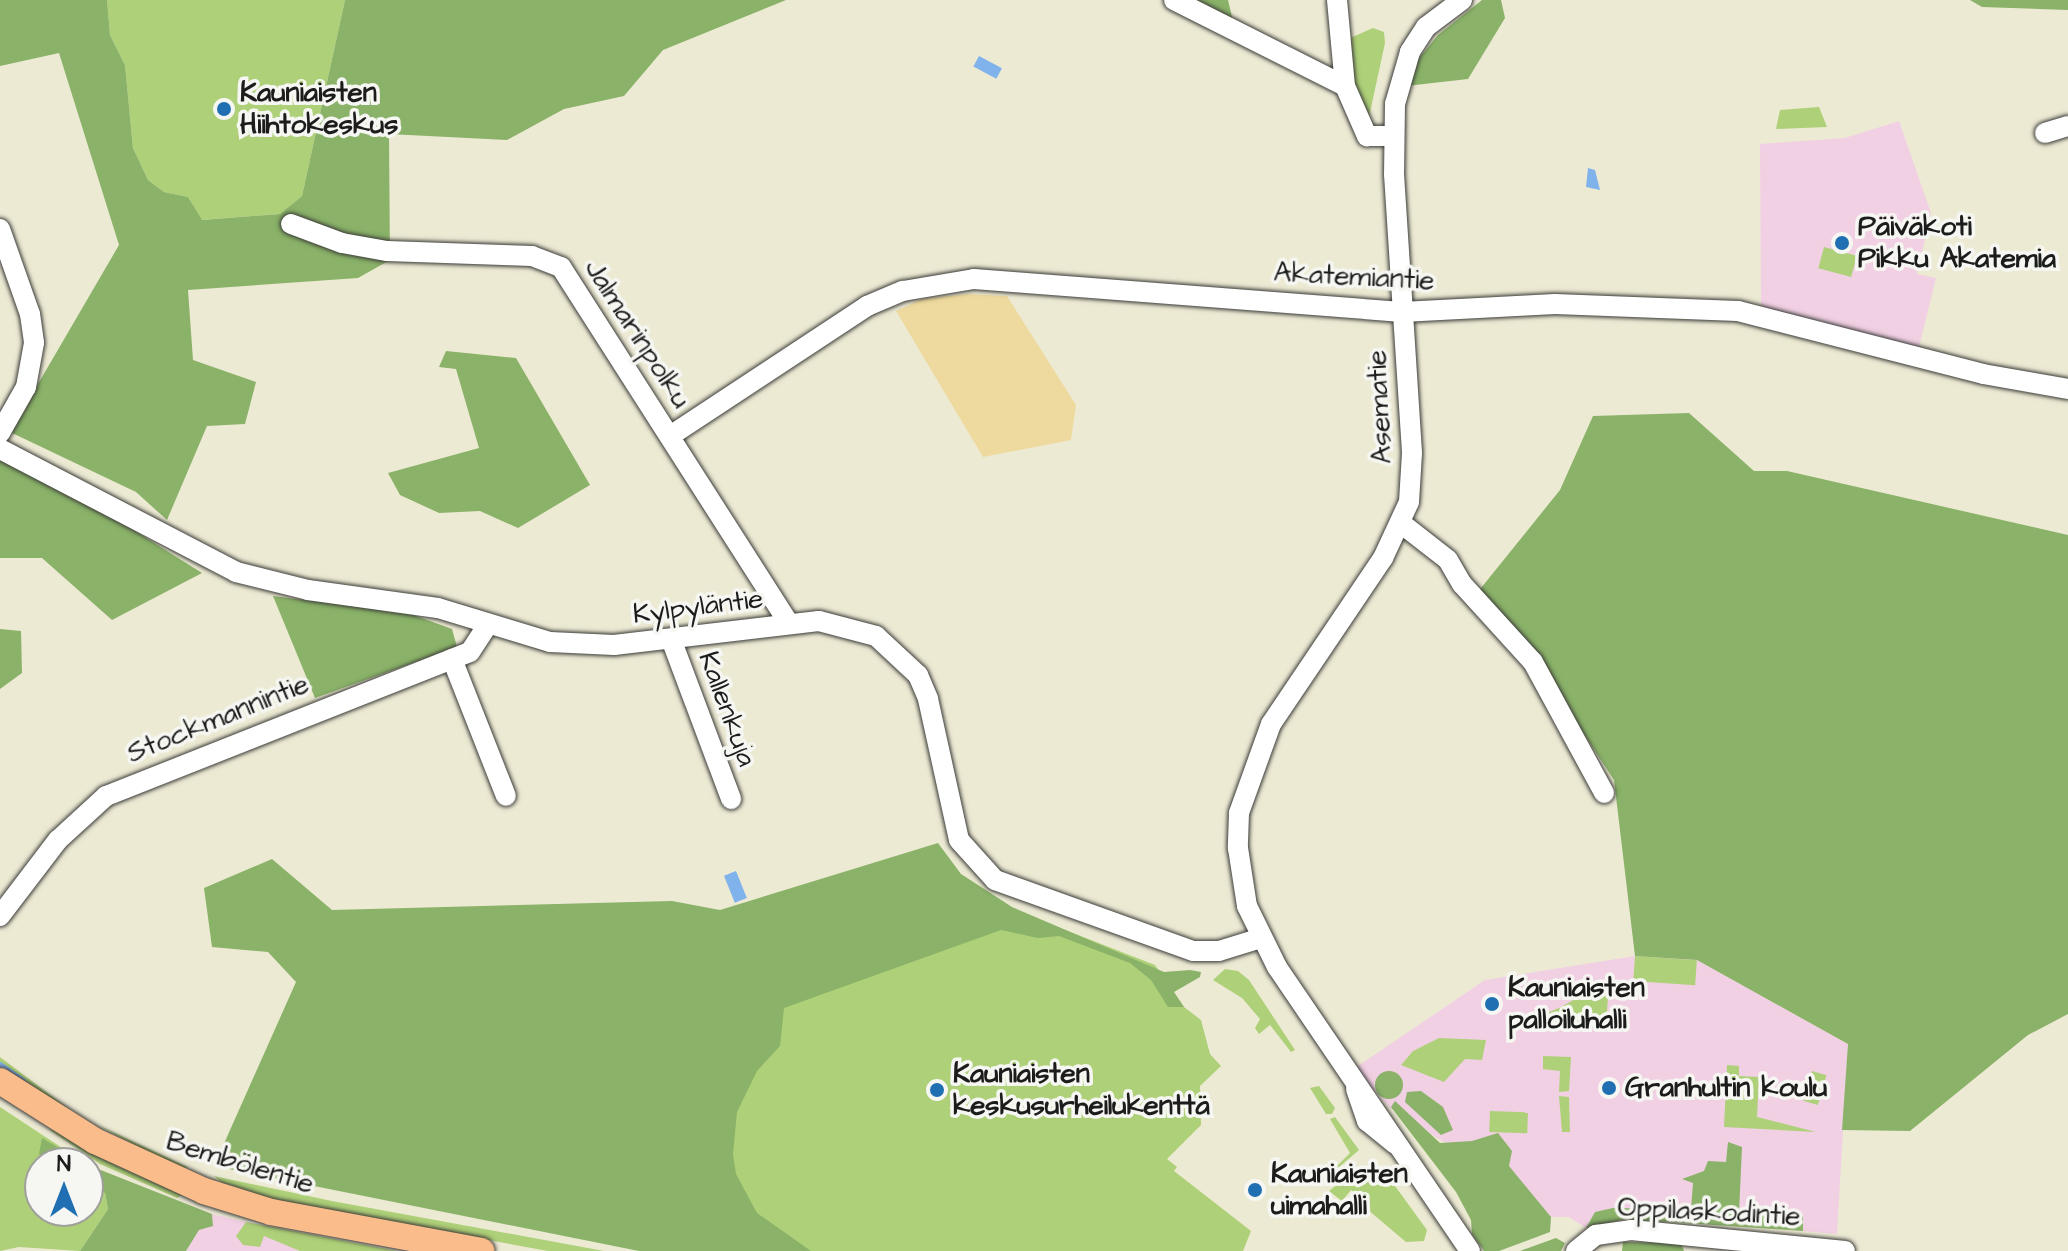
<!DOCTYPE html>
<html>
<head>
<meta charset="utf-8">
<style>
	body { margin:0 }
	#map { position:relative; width:2068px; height:1251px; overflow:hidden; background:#edead4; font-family:"Architects Daughter",sans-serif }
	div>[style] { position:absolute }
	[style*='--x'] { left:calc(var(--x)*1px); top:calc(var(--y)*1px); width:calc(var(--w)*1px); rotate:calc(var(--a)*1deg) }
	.built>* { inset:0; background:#f1d0e4 }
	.green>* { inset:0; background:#aed078; transform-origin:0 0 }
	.forest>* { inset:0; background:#8ab268 }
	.round { border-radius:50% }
	.sand>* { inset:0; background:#eeda9e }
	.water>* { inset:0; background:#80b2ec; transform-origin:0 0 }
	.stream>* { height:5px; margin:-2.5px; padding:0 2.5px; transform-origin:2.5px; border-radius:2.5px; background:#80b2ec }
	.roads { filter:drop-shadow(0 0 2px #3b3b38) drop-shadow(0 0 2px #3b3b38) }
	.minor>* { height:20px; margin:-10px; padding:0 10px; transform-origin:10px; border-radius:10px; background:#fff }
	.major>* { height:26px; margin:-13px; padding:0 13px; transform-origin:13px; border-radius:13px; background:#fabc8b }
	.dots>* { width:22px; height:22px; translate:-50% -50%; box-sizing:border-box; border:4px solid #f6f6f2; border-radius:50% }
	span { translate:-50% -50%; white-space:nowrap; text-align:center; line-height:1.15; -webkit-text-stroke:7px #f6f6f2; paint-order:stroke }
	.poi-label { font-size:28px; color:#1c1c1c; font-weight:700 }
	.left { translate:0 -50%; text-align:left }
	.street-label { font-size:28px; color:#1c1c1c }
	.north { position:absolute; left:24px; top:1147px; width:80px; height:80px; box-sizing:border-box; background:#f6f6f2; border:2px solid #9f9f9c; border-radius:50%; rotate:0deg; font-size:22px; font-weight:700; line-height:32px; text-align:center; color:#1c1c1c }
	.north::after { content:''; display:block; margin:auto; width:28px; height:36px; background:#1f6fb2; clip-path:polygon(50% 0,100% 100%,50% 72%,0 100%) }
</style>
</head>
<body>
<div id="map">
	<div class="built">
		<i style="clip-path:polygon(1899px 121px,1931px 213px,1917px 274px,1936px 278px,1919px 347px,1761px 307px,1760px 144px,1845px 138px)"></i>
		<i style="clip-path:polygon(1635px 956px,1697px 960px,1848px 1044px,1837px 1234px,1688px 1221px,1626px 1219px,1586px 1228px,1569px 1217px,1551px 1217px,1537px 1201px,1390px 1108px,1355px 1068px,1485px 980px)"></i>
		<i style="clip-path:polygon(212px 1214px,246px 1222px,397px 1251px,186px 1251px,199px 1230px,213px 1225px)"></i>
	</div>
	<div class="green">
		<i style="clip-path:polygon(107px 0,345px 0,302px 196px,280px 214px,201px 220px,188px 197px,164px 192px,148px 180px,133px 148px,125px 65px,110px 35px)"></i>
		<i style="clip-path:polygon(1373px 28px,1384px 32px,1385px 43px,1369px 117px,1353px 92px,1348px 39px)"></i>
		<i style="clip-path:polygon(1819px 107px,1827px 127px,1776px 129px,1780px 110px)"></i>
		<i style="left:1824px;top:247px;width:34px;height:22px;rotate:15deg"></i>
		<i style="clip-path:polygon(1055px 926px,1155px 965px,1184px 1007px,1201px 1020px,1210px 1054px,1221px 1066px,1200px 1086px,1201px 1125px,1167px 1159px,1177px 1167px,1174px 1171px,1251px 1231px,1243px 1251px,673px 1251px,712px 1045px,895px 931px)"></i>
		<i style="left:1635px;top:956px;width:62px;height:25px;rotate:4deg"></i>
		<i style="clip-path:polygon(1225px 969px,1238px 971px,1249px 980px,1295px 1050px,1291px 1052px,1270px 1025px,1259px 1034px,1255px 1028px,1260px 1019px,1242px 998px,1213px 980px)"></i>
		<i style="clip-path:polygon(1609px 980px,1606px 1028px,1515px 1027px,1561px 1007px)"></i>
		<i style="clip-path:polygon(1439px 1038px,1486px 1040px,1482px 1060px,1465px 1059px,1444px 1082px,1401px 1065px,1413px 1051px)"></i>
		<i style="clip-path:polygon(1543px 1056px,1571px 1057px,1569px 1091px,1559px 1092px,1560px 1071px,1543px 1069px)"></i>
		<i style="clip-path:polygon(0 1057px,81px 1118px,0 1069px)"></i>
		<i style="clip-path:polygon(1727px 1065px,1739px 1066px,1739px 1076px,1759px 1077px,1757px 1117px,1816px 1132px,1724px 1127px)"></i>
		<i style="left:1812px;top:1071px;width:15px;height:31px;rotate:16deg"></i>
		<i style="clip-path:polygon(1319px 1086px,1335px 1108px,1332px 1114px,1326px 1114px,1310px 1088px)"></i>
		<i style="clip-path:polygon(1559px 1096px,1569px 1097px,1570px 1132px,1562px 1132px)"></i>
		<i style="clip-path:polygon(0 1107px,85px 1163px,40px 1163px,40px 1211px,88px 1211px,88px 1165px,101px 1172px,108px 1209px,80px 1251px,19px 1247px,0 1251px)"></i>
		<i style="left:1490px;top:1111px;width:38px;height:21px;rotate:2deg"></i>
		<i style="clip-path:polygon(1335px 1117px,1359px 1150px,1318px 1185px,1350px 1153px,1330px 1119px)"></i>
		<i style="clip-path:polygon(96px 1124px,188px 1167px,182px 1170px)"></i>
		<i style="clip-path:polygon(48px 1129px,64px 1134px,182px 1195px,177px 1198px,100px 1164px)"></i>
		<i style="clip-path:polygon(1361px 1166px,1387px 1175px,1427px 1230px,1424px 1241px,1406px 1242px,1354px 1198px,1356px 1194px,1351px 1190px,1342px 1201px,1329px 1191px)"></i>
		<i style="clip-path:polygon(214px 1176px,332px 1201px,604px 1251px,548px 1251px,270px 1200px,228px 1188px)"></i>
		<i style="clip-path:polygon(246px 1222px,397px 1251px,300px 1251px,264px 1236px,260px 1247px,243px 1245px,236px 1236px)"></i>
	</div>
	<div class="forest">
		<i style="clip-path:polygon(0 0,107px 0,110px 35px,125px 65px,133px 148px,148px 180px,164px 192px,188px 197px,202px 220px,280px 214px,302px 196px,345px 0,786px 0,663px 50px,624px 96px,564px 109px,507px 140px,389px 134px,390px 260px,358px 278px,188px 290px,193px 360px,256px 382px,245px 424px,207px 426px,167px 520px,136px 492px,10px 432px,119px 245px,59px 53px,0 66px)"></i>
		<i style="clip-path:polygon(1188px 0,1228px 0,1233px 21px)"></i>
		<i style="clip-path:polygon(1482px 0,1501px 0,1505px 18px,1468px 79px,1406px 86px,1415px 63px,1438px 35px)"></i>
		<i style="clip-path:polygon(1970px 0,2068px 0,2068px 10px,1982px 7px)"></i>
		<i style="clip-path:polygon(446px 351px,516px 358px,590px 485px,518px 528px,480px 511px,439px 513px,400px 495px,388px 473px,479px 448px,456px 369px,439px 367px)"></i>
		<i style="clip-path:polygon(1689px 413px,1754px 471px,1787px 471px,2068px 535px,2068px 1014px,2028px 1035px,1910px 1131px,1842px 1130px,1848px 1044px,1697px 960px,1635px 956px,1614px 780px,1534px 658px,1477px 593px,1560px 490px,1593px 416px)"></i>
		<i style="clip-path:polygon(0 458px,100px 509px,202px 573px,112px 620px,42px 558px,0 558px)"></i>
		<i style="clip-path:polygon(273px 596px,408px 613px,452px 629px,457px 647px,315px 698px)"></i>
		<i style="clip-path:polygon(0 629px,21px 631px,22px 673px,0 689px)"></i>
		<i style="clip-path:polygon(938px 843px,961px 874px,1012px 907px,1164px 972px,1190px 970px,1201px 972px,1200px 977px,1174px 992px,1184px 1007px,1168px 1007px,1151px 980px,1130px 963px,1059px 936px,1038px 938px,1001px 930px,784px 1008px,780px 1046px,757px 1071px,737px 1112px,733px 1154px,736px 1174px,757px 1213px,811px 1251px,639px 1251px,214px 1166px,296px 982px,268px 952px,212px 947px,204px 888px,272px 859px,332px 910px,672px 901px,720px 910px)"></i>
		<i class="round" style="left:1375px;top:1071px;width:28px;height:28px"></i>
		<i style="clip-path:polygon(1421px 1091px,1443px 1107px,1453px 1130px,1441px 1135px,1405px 1102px,1407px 1092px)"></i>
		<i style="clip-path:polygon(1395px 1101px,1440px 1143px,1472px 1141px,1498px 1133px,1512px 1151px,1509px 1166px,1551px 1217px,1550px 1232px,1499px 1251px,1484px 1251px,1472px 1234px,1471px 1220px,1456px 1192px,1391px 1107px)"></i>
		<i style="clip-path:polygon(42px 1138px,85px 1163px,55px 1163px,39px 1154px)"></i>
		<i style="clip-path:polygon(1728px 1142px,1742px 1147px,1739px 1213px,1803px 1216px,1803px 1231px,1626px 1219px,1586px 1228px,1595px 1212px,1613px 1208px,1691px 1209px,1693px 1183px,1682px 1179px,1704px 1171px,1708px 1161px,1726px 1162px)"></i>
		<i style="clip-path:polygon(88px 1165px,212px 1214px,213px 1226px,199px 1230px,186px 1251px,80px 1251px,108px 1209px,105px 1193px,88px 1182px)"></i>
		<i style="clip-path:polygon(1556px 1238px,1565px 1243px,1561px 1251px,1520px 1251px)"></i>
		<i style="clip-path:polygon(1623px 1242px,1681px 1243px,1684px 1251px,1622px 1251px)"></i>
	</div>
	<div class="sand">
		<i style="clip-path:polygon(967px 294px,1007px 296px,1076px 405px,1071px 440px,983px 457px,896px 311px,922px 299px)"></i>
	</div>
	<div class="water">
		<i style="left:979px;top:56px;width:26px;height:12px;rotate:28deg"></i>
		<i style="clip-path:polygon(1588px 168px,1595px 170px,1600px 190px,1586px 187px)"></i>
		<i style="left:736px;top:871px;width:29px;height:13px;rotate:68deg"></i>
	</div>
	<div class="stream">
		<i style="--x:0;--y:1064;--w:28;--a:35"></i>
	</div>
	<div class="roads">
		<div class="minor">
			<i style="--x:1174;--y:0;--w:191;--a:26.7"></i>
			<i style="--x:1345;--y:86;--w:55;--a:66.3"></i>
			<i style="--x:1367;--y:136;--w:27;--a:0"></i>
			<i style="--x:1337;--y:0;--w:86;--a:84.7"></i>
			<i style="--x:1462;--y:0;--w:45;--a:143.1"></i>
			<i style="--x:1426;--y:27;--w:30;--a:123"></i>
			<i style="--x:1410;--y:52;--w:54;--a:106.1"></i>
			<i style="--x:1395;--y:104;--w:70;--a:90.8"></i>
			<i style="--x:1394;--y:174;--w:280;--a:86.3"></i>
			<i style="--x:1412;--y:453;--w:49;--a:93.5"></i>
			<i style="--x:1409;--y:502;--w:62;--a:114.9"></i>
			<i style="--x:1383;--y:558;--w:200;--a:124"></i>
			<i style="--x:1271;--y:724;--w:95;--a:109.8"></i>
			<i style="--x:1239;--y:813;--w:35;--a:92"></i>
			<i style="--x:1238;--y:848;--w:59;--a:81.2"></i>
			<i style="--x:1247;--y:906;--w:68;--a:63.8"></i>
			<i style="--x:1277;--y:967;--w:343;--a:55.8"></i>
			<i style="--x:2045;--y:133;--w:24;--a:-17"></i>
			<i style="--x:291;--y:224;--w:54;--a:20.4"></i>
			<i style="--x:342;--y:243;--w:46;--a:10.1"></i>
			<i style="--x:387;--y:251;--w:145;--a:2"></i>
			<i style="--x:532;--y:256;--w:31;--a:21"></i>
			<i style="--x:561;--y:267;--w:423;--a:57.4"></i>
			<i style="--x:0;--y:229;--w:90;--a:70.6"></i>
			<i style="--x:30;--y:314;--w:29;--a:82"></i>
			<i style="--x:34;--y:343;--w:45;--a:100.3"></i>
			<i style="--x:26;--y:387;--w:53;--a:119.5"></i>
			<i style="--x:670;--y:436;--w:236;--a:-33.4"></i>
			<i style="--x:867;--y:306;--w:39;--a:-23"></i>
			<i style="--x:903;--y:291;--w:72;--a:-9.6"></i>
			<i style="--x:974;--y:279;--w:429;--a:4.4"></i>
			<i style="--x:1402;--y:312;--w:153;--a:-3"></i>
			<i style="--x:1555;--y:304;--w:183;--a:2.2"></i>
			<i style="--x:1738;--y:311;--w:253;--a:14.4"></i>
			<i style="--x:1983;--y:374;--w:86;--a:10"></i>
			<i style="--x:0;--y:449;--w:266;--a:27.5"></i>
			<i style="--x:236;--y:572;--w:74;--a:14"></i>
			<i style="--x:308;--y:590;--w:131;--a:7.9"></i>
			<i style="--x:438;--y:608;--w:117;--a:16.9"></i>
			<i style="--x:550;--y:642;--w:64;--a:2.7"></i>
			<i style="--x:614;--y:645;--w:206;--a:-6.7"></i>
			<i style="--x:819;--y:621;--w:59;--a:14.7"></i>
			<i style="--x:876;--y:636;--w:57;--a:42.9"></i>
			<i style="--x:918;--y:675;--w:26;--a:67"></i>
			<i style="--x:928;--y:699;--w:144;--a:77.6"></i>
			<i style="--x:959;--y:840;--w:54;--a:48"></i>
			<i style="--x:995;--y:880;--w:210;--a:19.7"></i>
			<i style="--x:1193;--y:951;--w:26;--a:0"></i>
			<i style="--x:1219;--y:951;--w:44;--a:-17.2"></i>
			<i style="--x:1402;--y:524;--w:58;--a:38"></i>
			<i style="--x:1448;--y:560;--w:28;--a:60"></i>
			<i style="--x:1462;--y:584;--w:105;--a:47.7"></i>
			<i style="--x:1533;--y:662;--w:149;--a:61.5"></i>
			<i style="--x:671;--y:639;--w:171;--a:69.4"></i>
			<i style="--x:452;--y:659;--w:147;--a:68.5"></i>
			<i style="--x:0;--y:916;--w:96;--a:-52.7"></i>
			<i style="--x:58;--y:840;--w:65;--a:-42.5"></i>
			<i style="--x:106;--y:796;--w:391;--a:-21.6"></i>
			<i style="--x:470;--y:652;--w:33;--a:-57"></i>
			<i style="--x:1356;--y:1089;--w:34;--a:71"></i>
			<i style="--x:1367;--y:1121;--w:36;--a:39"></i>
			<i style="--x:1576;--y:1251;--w:26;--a:-39"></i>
			<i style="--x:1596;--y:1235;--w:35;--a:-8"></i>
			<i style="--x:1631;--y:1230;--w:215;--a:5.6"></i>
		</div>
		<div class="major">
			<i style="--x:0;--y:1081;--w:112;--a:32.3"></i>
			<i style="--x:95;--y:1141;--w:120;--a:24.6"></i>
			<i style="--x:204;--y:1191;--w:70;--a:17.4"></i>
			<i style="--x:271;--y:1212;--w:214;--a:10.5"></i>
		</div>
	</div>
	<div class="dots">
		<i style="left:224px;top:109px;background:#1f6fb2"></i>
		<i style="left:1842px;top:243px;background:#1f6fb2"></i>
		<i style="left:1492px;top:1004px;background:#1f6fb2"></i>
		<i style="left:1609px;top:1088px;background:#1f6fb2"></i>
		<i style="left:937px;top:1090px;background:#1f6fb2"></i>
		<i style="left:1255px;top:1190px;background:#1f6fb2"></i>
	</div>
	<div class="poi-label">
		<span class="left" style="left:240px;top:109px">Kauniaisten<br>Hiihtokeskus</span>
		<span class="left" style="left:1858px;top:243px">Päiväkoti<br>Pikku Akatemia</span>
		<span class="left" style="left:1508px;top:1004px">Kauniaisten<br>palloiluhalli</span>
		<span class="left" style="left:953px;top:1090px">Kauniaisten<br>keskusurheilukenttä</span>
		<span class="left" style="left:1625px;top:1088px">Granhultin koulu</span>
		<span class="left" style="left:1271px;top:1190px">Kauniaisten<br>uimahalli</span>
	</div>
	<div class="street-label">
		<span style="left:1354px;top:277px;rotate:3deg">Akatemiantie</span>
		<span style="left:637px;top:334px;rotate:57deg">Jalmarinpolku</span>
		<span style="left:1380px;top:407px;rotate:-93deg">Asematie</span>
		<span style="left:698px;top:607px;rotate:-7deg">Kylpyläntie</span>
		<span style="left:727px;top:709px;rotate:70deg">Kallenkuja</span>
		<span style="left:218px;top:719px;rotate:-22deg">Stockmannintie</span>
		<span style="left:240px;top:1163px;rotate:17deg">Bembölentie</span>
		<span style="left:1709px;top:1212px;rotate:3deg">Oppilaskodintie</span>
	</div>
	<div class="north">N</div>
</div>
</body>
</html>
